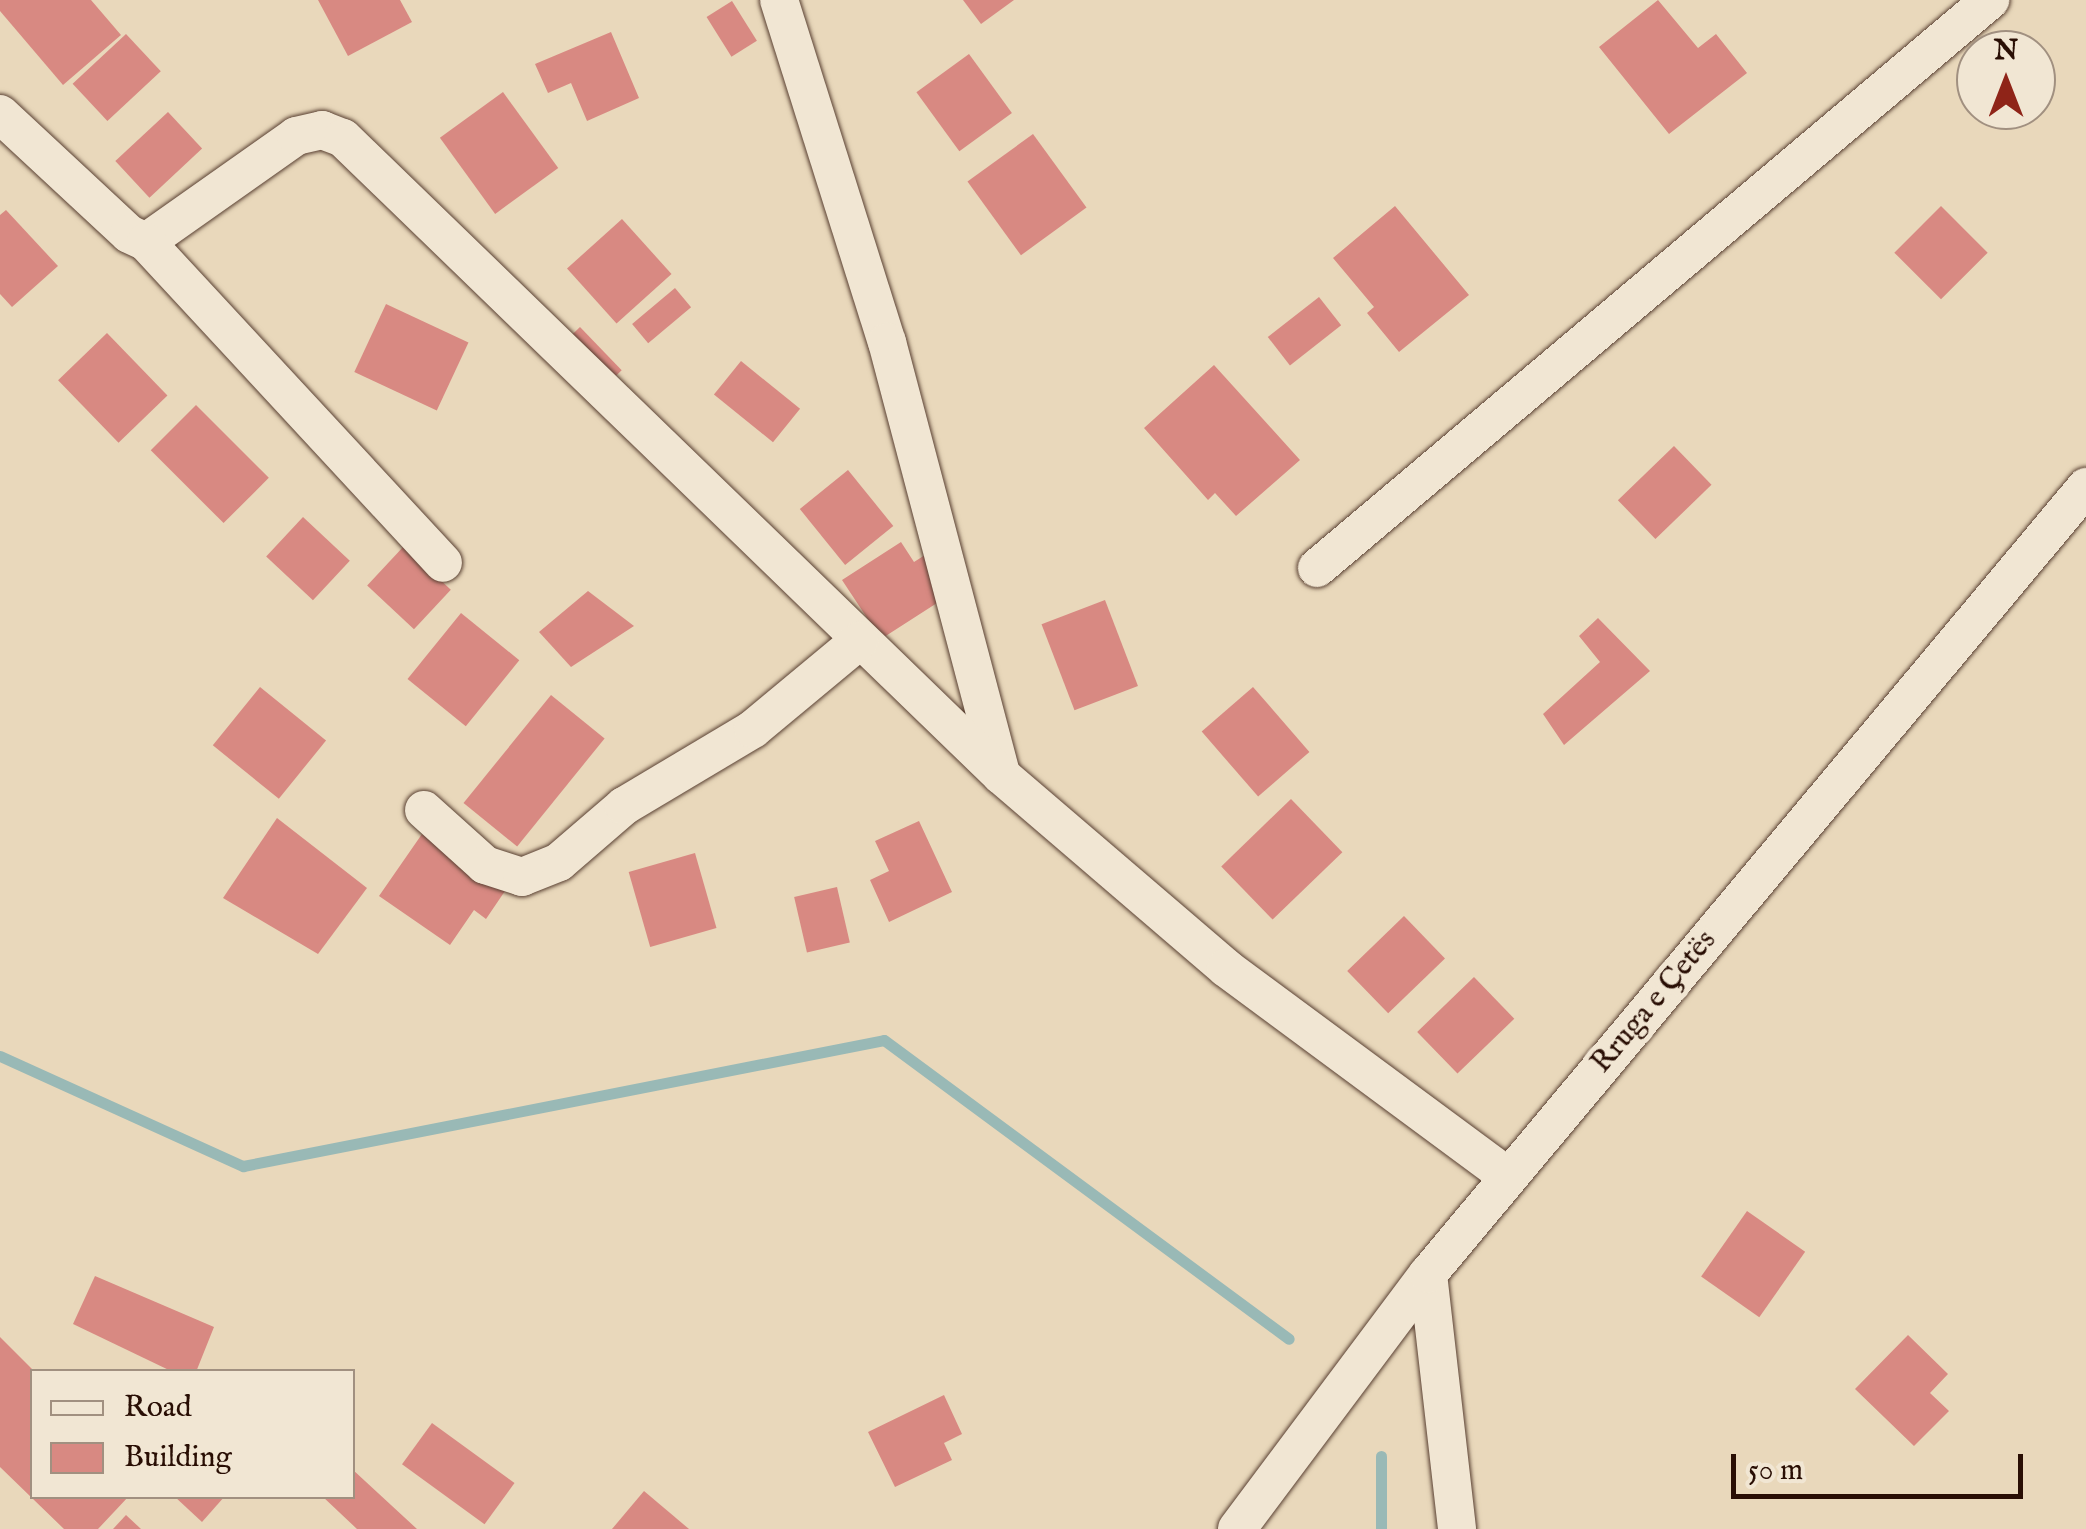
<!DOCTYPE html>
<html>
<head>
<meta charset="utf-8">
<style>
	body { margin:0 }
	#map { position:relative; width:2086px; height:1529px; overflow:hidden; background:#e9d8bb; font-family:"IM FELL English",serif }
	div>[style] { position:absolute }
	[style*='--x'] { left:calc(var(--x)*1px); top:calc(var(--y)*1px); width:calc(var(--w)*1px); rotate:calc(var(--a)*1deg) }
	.stream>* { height:11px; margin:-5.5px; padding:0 5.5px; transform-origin:5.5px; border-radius:5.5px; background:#99b9b6 }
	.building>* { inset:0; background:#d88982; transform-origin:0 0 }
	.roads { filter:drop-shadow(0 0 2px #594032) drop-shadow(0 0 2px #594032) }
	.minor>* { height:38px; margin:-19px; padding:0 19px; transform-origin:19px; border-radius:19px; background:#f1e6d3 }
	span { translate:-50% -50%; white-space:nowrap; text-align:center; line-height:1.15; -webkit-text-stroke:10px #f1e6d3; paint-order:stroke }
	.street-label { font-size:30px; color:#290e04 }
	.legend { position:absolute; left:30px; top:1369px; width:325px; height:130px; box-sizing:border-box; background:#f1e6d3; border:2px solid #a19080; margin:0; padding:12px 18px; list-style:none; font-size:30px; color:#290e04 }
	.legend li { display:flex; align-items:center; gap:20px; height:50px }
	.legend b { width:50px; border:2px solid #a19080 }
	.north { position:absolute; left:1956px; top:30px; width:100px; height:100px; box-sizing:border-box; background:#f1e6d3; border:2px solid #a19080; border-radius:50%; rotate:0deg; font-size:28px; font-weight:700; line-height:40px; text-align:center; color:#290e04 }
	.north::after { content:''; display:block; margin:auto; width:35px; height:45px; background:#8f2418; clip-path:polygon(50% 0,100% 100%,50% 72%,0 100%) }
	.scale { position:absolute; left:1731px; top:1454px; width:292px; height:45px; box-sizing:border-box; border:5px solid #290e04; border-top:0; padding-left:12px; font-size:30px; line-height:35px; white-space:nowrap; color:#290e04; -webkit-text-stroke:8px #f1e6d3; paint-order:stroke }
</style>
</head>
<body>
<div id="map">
	<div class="stream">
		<i style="--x:0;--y:1056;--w:267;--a:24.4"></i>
		<i style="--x:243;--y:1166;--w:653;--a:-11.12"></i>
		<i style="--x:884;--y:1040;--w:503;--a:36.44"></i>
		<i style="--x:1381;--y:1529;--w:73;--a:-90"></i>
	</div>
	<div class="building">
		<i style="clip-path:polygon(0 0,91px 0,121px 35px,63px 85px,0 11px)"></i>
		<i style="clip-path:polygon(318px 0,400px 0,412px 22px,348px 56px)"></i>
		<i style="clip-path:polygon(963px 0,1014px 0,981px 24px)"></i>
		<i style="clip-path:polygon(1658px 0,1698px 48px,1716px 34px,1747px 73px,1669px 134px,1599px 47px)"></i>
		<i style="left:732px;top:1px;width:47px;height:30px;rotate:58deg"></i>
		<i style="clip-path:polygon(611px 32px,639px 98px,587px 121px,571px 83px,548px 93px,535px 64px)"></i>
		<i style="left:126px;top:34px;width:51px;height:73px;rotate:47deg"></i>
		<i style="left:969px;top:54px;width:73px;height:65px;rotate:54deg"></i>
		<i style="left:503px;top:92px;width:94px;height:78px;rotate:54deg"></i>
		<i style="left:168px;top:112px;width:50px;height:72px;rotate:47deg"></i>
		<i style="left:1033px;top:134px;width:91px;height:81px;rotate:54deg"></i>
		<i style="clip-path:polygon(1395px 206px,1469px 295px,1399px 352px,1367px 313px,1374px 307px,1333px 258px)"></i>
		<i style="left:1941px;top:206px;width:66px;height:66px;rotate:45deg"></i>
		<i style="clip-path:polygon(6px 210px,58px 266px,12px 307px,0 294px,0 215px)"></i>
		<i style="left:622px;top:219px;width:74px;height:74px;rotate:48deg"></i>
		<i style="left:675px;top:288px;width:25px;height:56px;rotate:50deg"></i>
		<i style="left:1319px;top:297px;width:36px;height:65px;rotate:52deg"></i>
		<i style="left:386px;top:304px;width:91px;height:75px;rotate:25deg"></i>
		<i style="left:580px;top:327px;width:60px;height:22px;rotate:46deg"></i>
		<i style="left:107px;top:333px;width:87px;height:68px;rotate:46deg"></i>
		<i style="left:741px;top:361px;width:76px;height:43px;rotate:39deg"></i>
		<i style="clip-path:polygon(1214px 365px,1300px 460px,1236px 516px,1215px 493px,1208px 500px,1144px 428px)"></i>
		<i style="left:196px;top:405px;width:103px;height:64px;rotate:45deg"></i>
		<i style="left:1674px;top:446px;width:54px;height:78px;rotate:46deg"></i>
		<i style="left:848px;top:470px;width:72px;height:62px;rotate:51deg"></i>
		<i style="left:303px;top:517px;width:64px;height:54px;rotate:43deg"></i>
		<i style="clip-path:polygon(901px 542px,914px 562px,925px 555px,951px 594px,881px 639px,842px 580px)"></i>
		<i style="left:404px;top:546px;width:64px;height:54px;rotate:43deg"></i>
		<i style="clip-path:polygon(588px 591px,634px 626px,571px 667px,539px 632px)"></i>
		<i style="left:1105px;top:600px;width:92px;height:68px;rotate:69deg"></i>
		<i style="left:461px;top:613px;width:75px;height:85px;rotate:39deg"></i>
		<i style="clip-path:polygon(1598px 618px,1650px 671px,1564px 745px,1543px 714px,1600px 662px,1579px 636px)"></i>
		<i style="left:260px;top:687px;width:85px;height:75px;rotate:39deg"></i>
		<i style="left:1253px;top:687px;width:86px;height:68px;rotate:49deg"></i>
		<i style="left:551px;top:695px;width:69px;height:139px;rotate:39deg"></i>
		<i style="left:1291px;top:799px;width:74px;height:97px;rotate:46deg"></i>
		<i style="clip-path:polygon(277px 818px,367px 888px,318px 954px,223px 898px)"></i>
		<i style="clip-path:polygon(919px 821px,952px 892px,889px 922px,870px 880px,889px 871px,875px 841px)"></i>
		<i style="clip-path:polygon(422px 834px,505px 891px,486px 919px,474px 910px,450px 945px,379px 896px)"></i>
		<i style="left:695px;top:853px;width:78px;height:69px;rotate:74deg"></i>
		<i style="left:837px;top:887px;width:57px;height:44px;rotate:77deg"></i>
		<i style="left:1404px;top:916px;width:59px;height:79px;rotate:46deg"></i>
		<i style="left:1474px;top:977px;width:58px;height:79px;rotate:46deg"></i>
		<i style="left:1747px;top:1211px;width:71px;height:80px;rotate:35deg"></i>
		<i style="clip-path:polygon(95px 1276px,214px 1327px,196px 1372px,173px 1372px,73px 1324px)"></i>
		<i style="clip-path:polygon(1908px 1335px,1948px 1374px,1930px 1393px,1949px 1411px,1914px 1446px,1855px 1389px)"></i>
		<i style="clip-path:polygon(0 1337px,35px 1372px,32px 1496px,129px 1496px,98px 1529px,64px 1529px,0 1467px)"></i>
		<i style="clip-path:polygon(944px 1395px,962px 1434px,944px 1443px,952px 1460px,895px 1487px,868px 1432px)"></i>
		<i style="left:432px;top:1423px;width:102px;height:51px;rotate:36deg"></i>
		<i style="clip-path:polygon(352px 1469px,417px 1529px,357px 1529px,322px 1496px,352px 1496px)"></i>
		<i style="clip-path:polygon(644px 1491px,689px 1529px,612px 1529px)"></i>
		<i style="clip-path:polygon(174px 1496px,225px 1496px,202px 1522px)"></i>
		<i style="clip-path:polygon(126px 1515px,141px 1529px,113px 1529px)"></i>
	</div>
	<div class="roads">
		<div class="minor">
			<i style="--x:779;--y:0;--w:359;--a:72.5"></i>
			<i style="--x:887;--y:342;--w:448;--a:75.2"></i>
			<i style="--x:1001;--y:775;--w:296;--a:40.6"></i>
			<i style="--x:1226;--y:968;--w:351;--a:36.5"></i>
			<i style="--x:0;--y:114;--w:176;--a:42.9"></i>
			<i style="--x:129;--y:234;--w:19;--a:25"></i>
			<i style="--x:146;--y:242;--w:184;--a:-35.2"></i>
			<i style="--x:296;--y:136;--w:27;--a:-13"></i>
			<i style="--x:322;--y:130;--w:22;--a:21"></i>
			<i style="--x:343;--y:138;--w:916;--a:44.07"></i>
			<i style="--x:146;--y:242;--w:437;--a:47.2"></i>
			<i style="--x:1317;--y:568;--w:881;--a:-40.16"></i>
			<i style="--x:424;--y:810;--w:82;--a:42"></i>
			<i style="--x:485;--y:865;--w:39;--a:18"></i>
			<i style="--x:522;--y:877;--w:40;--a:-22"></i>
			<i style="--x:559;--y:862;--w:86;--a:-40.7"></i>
			<i style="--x:624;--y:806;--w:150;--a:-30.8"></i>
			<i style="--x:753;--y:729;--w:138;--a:-39.7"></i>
			<i style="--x:1428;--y:1274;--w:257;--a:83.5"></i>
			<i style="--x:1237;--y:1529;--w:319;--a:-53.2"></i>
			<i style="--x:1428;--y:1274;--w:1026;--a:-50.1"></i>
		</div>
	</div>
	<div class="street-label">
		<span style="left:1654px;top:1002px;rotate:-50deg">Rruga e Çetës</span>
	</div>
	<ul class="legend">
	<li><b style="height:12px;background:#f1e6d3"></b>Road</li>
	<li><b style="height:28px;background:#d88982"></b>Building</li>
	</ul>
	<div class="north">N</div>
	<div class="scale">50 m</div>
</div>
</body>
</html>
